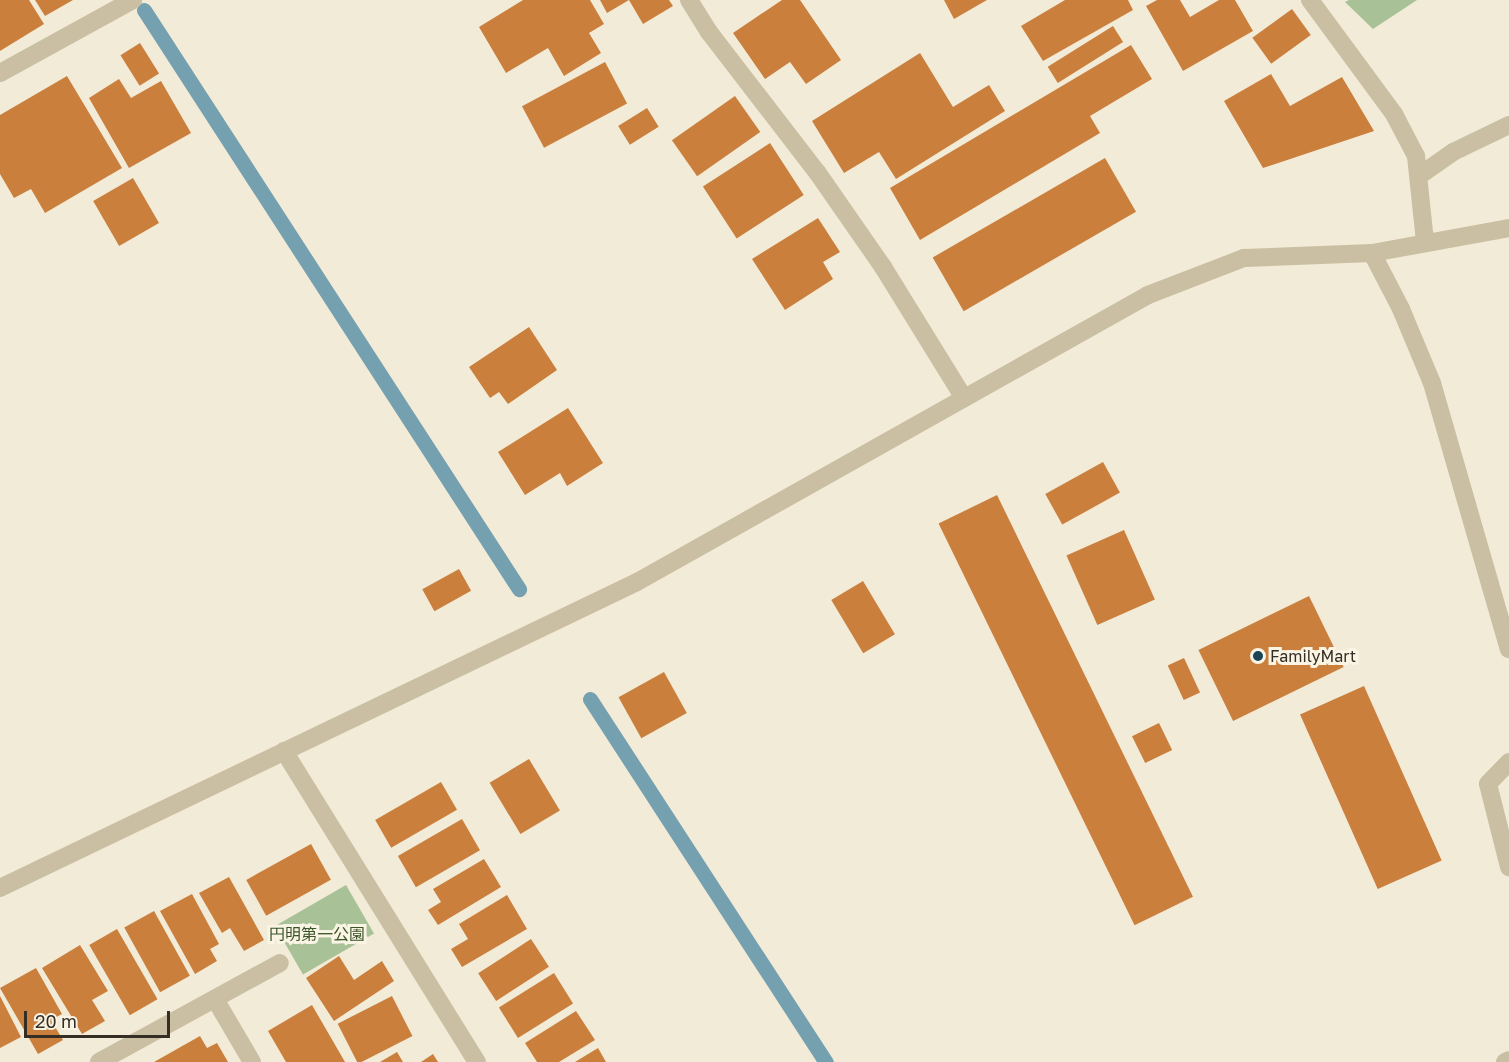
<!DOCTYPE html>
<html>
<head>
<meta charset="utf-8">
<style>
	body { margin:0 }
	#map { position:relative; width:1509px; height:1062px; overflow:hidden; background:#f2ebd7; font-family:"Golos Text","Noto Sans JP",sans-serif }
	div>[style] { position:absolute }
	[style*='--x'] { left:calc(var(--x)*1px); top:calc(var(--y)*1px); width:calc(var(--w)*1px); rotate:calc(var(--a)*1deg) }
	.green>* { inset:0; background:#a9c197; transform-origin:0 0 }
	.stream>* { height:15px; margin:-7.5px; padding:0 7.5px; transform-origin:7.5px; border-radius:7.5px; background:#75a0af }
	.building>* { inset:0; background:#ca7f3d; transform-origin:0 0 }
	.minor>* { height:18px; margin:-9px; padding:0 9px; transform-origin:9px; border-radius:9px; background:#cabea3 }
	.dots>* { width:16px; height:16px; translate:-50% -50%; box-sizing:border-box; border:3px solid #f9f4e3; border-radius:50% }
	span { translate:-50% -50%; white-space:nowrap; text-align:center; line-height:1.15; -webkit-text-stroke:6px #f9f4e3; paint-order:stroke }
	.poi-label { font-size:16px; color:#342e25 }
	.left { translate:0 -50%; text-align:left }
	.park-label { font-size:16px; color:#3a5328 }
	.scale { position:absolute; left:24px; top:1011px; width:146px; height:27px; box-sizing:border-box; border:3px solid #342e25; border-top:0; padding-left:8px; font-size:18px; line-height:21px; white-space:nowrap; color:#342e25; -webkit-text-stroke:4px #f9f4e3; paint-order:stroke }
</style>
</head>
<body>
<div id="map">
	<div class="green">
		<i style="clip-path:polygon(1349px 0,1417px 0,1373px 29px,1345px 2px)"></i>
		<i style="left:346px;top:885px;width:56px;height:82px;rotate:60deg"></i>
	</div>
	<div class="stream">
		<i style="--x:144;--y:10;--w:690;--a:57.07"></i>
		<i style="--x:590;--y:699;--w:433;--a:57"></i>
	</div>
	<div class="building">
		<i style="clip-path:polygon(0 0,29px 0,44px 24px,0 51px)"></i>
		<i style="clip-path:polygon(35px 0,73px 0,45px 16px)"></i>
		<i style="clip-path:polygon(523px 0,590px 0,604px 24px,589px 33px,601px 53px,564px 76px,548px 48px,506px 73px,479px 27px)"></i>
		<i style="clip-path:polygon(600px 0,669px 0,673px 6px,643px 24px,629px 0,607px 13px)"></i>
		<i style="clip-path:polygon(782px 0,800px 0,841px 60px,806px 84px,790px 62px,765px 79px,733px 33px)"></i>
		<i style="clip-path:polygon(944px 0,987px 0,954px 19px)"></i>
		<i style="clip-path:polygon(1065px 0,1128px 0,1133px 10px,1043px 61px,1021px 26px)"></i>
		<i style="clip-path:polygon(1157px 0,1180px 0,1190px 17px,1219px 0,1235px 0,1253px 31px,1183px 71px,1146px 6px)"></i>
		<i style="left:1292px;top:9px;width:32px;height:49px;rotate:54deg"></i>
		<i style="left:1113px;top:26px;width:19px;height:77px;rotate:58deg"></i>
		<i style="left:140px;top:43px;width:36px;height:23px;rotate:58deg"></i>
		<i style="clip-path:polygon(1131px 45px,1152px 79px,1090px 116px,1100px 133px,920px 240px,890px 188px)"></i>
		<i style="clip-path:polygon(920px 53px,953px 107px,989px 85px,1005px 111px,896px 179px,879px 152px,844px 173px,812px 121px)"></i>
		<i style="left:605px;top:62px;width:47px;height:94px;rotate:62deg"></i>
		<i style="clip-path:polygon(1271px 74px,1290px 106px,1342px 77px,1374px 131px,1263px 168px,1224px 101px)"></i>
		<i style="clip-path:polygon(67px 76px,122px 168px,45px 213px,31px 189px,14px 198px,0 174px,0 115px)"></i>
		<i style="clip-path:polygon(119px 79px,131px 98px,161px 81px,191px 133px,129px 168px,89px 98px)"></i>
		<i style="left:735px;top:96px;width:44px;height:77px;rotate:55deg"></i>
		<i style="left:647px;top:108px;width:22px;height:34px;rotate:58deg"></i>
		<i style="left:770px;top:143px;width:62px;height:80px;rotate:57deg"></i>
		<i style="left:1105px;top:158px;width:62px;height:199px;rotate:60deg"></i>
		<i style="left:133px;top:178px;width:52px;height:46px;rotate:60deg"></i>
		<i style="clip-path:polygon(818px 218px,840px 252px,823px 262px,833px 279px,785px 310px,752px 259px)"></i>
		<i style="clip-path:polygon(529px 327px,557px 370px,508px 404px,499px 392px,490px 398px,469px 367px)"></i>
		<i style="clip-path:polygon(568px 408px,603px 463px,567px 486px,560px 473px,525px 495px,498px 452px)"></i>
		<i style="left:1103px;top:462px;width:35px;height:66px;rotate:61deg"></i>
		<i style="left:997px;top:495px;width:447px;height:65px;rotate:64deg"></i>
		<i style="left:1124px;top:530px;width:76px;height:63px;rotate:66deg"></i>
		<i style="left:459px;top:569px;width:25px;height:42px;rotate:61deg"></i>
		<i style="left:863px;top:581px;width:62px;height:37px;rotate:59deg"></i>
		<i style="left:1309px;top:596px;width:79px;height:123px;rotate:64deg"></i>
		<i style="left:1184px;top:658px;width:38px;height:18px;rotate:65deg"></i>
		<i style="left:664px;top:672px;width:47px;height:52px;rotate:61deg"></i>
		<i style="left:1364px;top:686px;width:191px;height:70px;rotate:66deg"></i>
		<i style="left:1159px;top:723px;width:30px;height:30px;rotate:64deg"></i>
		<i style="left:529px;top:759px;width:60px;height:46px;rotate:59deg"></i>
		<i style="left:441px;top:782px;width:32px;height:76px;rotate:60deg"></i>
		<i style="left:462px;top:819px;width:36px;height:74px;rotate:60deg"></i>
		<i style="left:311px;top:844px;width:41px;height:74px;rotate:61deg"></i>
		<i style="clip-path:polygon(484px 859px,501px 887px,438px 925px,428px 910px,441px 902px,433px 889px)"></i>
		<i style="clip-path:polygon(229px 877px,264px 940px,244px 951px,230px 928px,222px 933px,199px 893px)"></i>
		<i style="clip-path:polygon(192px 894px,219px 944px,210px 949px,217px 961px,195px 974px,160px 911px)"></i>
		<i style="clip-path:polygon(507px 895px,527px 929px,462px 967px,451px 949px,468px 939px,459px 924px)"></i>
		<i style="left:154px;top:911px;width:74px;height:34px;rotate:61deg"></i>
		<i style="left:117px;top:929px;width:81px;height:32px;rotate:60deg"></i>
		<i style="left:531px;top:939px;width:33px;height:63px;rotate:57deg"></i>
		<i style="clip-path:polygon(80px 945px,108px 991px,92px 1000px,105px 1021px,82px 1034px,42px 968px)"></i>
		<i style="clip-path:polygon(339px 956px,354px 980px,382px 961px,394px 981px,334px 1021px,306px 978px)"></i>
		<i style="clip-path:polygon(36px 968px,62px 1014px,51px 1020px,63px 1040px,38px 1054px,0 988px)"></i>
		<i style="left:554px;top:973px;width:36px;height:65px;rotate:58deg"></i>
		<i style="clip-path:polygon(0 996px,21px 1037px,0 1048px)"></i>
		<i style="left:392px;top:996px;width:45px;height:61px;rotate:63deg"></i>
		<i style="clip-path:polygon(312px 1005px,345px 1062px,286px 1062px,268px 1031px)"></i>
		<i style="clip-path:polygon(576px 1011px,595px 1040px,559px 1062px,537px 1062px,525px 1043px)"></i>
		<i style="clip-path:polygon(200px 1036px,207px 1048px,217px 1043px,228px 1062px,154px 1062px)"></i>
		<i style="clip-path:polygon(598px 1048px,606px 1062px,575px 1062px)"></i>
		<i style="clip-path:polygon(397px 1052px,403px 1062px,380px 1062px)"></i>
		<i style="clip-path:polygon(433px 1054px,438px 1062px,421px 1062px)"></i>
	</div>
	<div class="minor">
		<i style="--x:689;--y:0;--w:38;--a:58"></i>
		<i style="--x:709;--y:32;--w:177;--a:52.4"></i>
		<i style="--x:817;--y:172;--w:116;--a:55.2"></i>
		<i style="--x:883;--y:267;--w:154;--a:58.3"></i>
		<i style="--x:1310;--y:0;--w:142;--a:53.6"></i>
		<i style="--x:1394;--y:114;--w:47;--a:62.4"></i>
		<i style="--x:1416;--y:156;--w:86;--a:84"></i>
		<i style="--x:0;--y:73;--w:152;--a:-28.8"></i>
		<i style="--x:1419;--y:176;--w:42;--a:-35.2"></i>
		<i style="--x:1453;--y:152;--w:62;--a:-25.7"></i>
		<i style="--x:1372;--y:253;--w:63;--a:62.6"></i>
		<i style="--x:1401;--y:309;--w:80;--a:67.3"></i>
		<i style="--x:1432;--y:383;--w:277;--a:73.9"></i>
		<i style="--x:284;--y:751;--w:366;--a:58.2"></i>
		<i style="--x:1509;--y:762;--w:30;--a:134"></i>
		<i style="--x:1488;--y:784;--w:86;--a:75.8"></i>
		<i style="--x:0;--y:888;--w:707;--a:-25.66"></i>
		<i style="--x:637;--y:582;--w:586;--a:-29.32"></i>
		<i style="--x:1148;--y:295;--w:103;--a:-21.1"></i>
		<i style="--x:1244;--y:258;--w:128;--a:-2.2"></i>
		<i style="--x:1372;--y:253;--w:139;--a:-10.3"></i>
		<i style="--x:215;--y:999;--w:73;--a:59.6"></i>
		<i style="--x:99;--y:1062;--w:206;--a:-28.7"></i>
		<i style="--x:1505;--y:1062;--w:4;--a:-27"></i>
	</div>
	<div class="dots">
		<i style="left:1258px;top:656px;background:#1a4557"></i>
	</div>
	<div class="poi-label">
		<span class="left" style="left:1270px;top:656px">FamilyMart</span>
	</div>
	<div class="park-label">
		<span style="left:317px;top:934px">円明第一公園</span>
	</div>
	<div class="scale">20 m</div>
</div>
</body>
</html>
